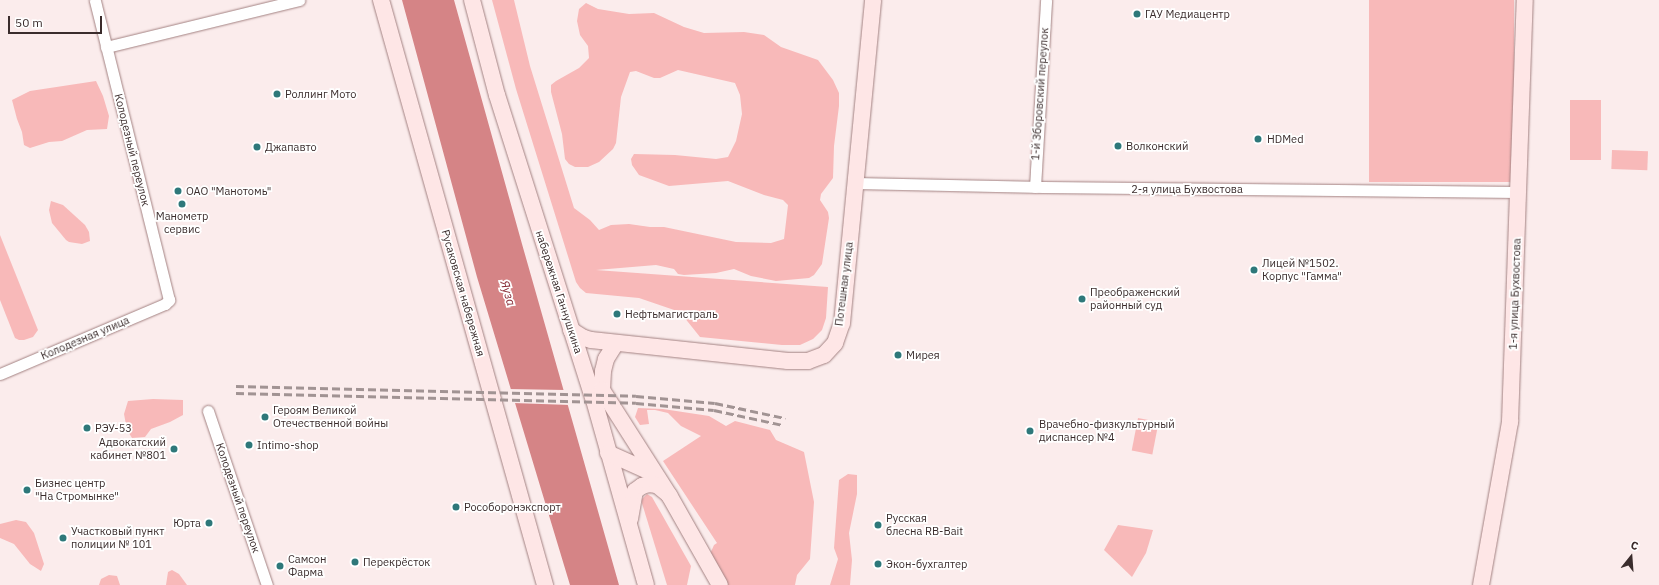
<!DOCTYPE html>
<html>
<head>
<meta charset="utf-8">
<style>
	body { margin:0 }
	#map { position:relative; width:1659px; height:585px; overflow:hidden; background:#fbecec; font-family:"IBM Plex Sans",sans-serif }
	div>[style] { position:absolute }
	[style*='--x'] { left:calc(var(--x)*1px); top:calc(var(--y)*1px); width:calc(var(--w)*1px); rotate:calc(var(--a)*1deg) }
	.green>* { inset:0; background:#f8b9b9; transform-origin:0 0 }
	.water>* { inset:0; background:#d58486 }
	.pier>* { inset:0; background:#fbecec }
	.roads { filter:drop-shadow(0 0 1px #a38282) drop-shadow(0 0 1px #a38282) }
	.street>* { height:11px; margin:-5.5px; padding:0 5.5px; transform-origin:5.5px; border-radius:5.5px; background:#fff }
	.secondary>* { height:16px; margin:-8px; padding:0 8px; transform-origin:8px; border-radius:8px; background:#fee6e6 }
	.rail>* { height:3px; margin-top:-1.5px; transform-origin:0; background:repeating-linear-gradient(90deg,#a19393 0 8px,transparent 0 12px) }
	.dots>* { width:11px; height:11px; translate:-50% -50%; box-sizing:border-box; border:2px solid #fff; border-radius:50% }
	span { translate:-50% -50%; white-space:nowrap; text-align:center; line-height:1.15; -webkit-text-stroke:3.5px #fff; paint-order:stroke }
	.poi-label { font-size:11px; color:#3a2c2c }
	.left { translate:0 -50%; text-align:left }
	.right { translate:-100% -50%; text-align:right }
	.street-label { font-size:11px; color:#3a2c2c }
	.water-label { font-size:12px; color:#82232e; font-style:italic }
	.north { position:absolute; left:1611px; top:537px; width:40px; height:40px; -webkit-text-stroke:3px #fff; paint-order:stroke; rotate:17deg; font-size:11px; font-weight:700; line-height:16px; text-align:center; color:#3a2c2c }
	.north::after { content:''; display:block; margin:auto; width:14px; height:18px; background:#3a2c2c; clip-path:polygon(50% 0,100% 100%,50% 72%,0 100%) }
	.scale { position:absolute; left:8px; top:16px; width:94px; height:18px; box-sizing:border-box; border:2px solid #3a2c2c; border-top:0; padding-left:5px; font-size:12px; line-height:14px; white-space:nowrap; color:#3a2c2c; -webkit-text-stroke:3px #fff; paint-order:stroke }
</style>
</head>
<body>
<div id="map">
	<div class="green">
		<i style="clip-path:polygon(492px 0,514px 0,530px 66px,574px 208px,590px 220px,599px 230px,611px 225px,629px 224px,650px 227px,664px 227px,736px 242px,771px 243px,784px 239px,788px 205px,783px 200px,764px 195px,728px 181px,669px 186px,639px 175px,632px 165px,631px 159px,634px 154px,675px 155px,716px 159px,728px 157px,736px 141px,742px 114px,740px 95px,735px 83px,678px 70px,660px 78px,654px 78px,636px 71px,630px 72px,621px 97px,616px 143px,613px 149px,599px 162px,588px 167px,575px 167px,569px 164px,565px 159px,562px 134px,551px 92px,551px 85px,556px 81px,579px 68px,589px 58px,588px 46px,580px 35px,577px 21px,579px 9px,586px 3px,598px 9px,629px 14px,654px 13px,684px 27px,704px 33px,744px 32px,764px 35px,781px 47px,818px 60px,833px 80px,839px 93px,839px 106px,834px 146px,833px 178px,821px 194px,820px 200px,828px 212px,829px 218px,822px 264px,814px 275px,809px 278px,776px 281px,751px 276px,734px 269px,716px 273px,684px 275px,678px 274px,674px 269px,656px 265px,596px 270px,828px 287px,826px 318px,822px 330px,813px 339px,800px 345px,782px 345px,700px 337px,680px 312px,639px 298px,586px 293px,580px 288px,576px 282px,516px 89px)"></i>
		<i style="left:1369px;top:0;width:145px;height:182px"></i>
		<i style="clip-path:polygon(96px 81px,103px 96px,109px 116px,107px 129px,87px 130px,62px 141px,49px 142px,30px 148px,24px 145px,22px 132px,17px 119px,12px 100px,30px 91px)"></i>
		<i style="left:1570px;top:100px;width:31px;height:60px"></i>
		<i style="left:1612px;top:150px;width:36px;height:19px;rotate:2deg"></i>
		<i style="clip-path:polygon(51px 201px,63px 205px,85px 225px,89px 232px,90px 241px,82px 244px,69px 242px,66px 240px,52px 223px,49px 210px)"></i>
		<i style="clip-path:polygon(0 235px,38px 330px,33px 337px,24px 340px,19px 340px,15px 338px,0 300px)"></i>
		<i style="clip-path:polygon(153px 399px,183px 400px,183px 415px,170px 422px,151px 429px,145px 437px,132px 438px,127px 430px,124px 414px,128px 401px)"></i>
		<i style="clip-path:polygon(638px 408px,663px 409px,709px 416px,726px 426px,735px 421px,770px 430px,776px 440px,804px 452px,814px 502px,810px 559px,797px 575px,795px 585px,725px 585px,710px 554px,714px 545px,717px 543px,663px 461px,701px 436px,681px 426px,668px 413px,655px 410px,647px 410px,649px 424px,640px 425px,635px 417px)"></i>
		<i style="left:1138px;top:418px;width:21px;height:33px;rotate:11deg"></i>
		<i style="clip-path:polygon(848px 474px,857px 475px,857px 494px,849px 533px,852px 560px,850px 585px,830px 585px,838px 559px,834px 548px,839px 480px)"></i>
		<i style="clip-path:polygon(647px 494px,652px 497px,691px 566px,687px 585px,667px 585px,641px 500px)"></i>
		<i style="clip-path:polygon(16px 520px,26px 522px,34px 533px,44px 564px,41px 571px,30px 564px,14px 544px,0 538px,0 524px)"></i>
		<i style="clip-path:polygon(1118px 525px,1153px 530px,1146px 553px,1132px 577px,1104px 550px)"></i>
		<i style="clip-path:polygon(172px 570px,179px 574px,187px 585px,166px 585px,168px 572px)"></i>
		<i style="clip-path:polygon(109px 575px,117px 576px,120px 585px,99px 585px,101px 579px)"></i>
	</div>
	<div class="water">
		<i style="clip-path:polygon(402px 0,454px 0,522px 244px,619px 585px,570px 585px,477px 277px)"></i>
	</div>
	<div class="pier">
		<i style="clip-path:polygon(508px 389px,565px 390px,570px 405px,513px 403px)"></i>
	</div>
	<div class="roads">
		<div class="street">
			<i style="--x:106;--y:47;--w:199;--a:-13.7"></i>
			<i style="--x:855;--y:183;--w:188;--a:1.2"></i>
			<i style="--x:1043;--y:187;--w:475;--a:0.6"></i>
			<i style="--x:1035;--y:187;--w:187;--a:-86.6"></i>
			<i style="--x:0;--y:374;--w:179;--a:-23"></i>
			<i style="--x:165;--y:304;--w:6;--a:-45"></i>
			<i style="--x:169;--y:300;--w:309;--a:-103.9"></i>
			<i style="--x:208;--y:411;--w:184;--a:71.3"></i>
		</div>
		<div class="secondary">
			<i style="--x:381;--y:0;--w:608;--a:74.34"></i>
			<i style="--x:472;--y:0;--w:98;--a:75.3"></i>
			<i style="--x:497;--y:95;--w:320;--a:72.4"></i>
			<i style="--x:594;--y:400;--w:192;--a:74.3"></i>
			<i style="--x:571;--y:330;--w:15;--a:32"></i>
			<i style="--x:584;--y:338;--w:7;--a:16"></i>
			<i style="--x:591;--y:340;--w:198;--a:6.1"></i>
			<i style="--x:788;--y:361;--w:20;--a:0"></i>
			<i style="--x:808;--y:361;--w:17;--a:-21"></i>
			<i style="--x:824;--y:355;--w:16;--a:-47"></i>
			<i style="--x:835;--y:343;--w:21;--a:-71"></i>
			<i style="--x:842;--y:323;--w:324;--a:-84.5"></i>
			<i style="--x:616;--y:343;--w:19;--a:122"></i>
			<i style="--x:606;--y:359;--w:12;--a:104"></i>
			<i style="--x:603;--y:371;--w:19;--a:93"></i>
			<i style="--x:602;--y:390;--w:125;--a:57.5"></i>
			<i style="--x:669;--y:495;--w:103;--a:60.5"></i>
			<i style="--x:608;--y:453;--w:51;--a:24.1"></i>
			<i style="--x:630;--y:519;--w:28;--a:-80"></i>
			<i style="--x:635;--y:491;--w:9;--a:-36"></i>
			<i style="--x:642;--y:486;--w:7;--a:-16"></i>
			<i style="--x:649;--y:484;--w:8;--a:7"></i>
			<i style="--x:657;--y:485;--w:13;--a:39"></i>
			<i style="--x:1481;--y:585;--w:166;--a:-79.9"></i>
			<i style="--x:1510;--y:422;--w:422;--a:-88"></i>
		</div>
	</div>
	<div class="rail">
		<i style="--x:236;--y:386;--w:400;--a:1.4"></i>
		<i style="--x:636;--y:396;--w:79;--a:5.1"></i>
		<i style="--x:715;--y:403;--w:72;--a:12.1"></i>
		<i style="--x:236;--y:393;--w:400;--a:1.4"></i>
		<i style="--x:636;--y:403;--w:78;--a:5.1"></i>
		<i style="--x:714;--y:410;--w:71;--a:12.3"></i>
	</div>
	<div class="dots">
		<i style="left:1137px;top:14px;background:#2e787a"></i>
		<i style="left:277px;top:94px;background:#2e787a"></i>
		<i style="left:1258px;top:139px;background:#2e787a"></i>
		<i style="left:1118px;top:146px;background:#2e787a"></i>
		<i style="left:257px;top:147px;background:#2e787a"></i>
		<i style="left:178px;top:191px;background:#2e787a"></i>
		<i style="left:182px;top:204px;background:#2e787a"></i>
		<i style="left:1254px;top:270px;background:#2e787a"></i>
		<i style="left:1082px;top:299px;background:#2e787a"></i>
		<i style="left:617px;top:314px;background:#2e787a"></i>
		<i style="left:898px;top:355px;background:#2e787a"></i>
		<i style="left:265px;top:417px;background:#2e787a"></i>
		<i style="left:87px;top:428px;background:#2e787a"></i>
		<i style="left:1030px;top:431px;background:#2e787a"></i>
		<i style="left:249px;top:445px;background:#2e787a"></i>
		<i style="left:174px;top:449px;background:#2e787a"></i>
		<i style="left:27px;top:490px;background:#2e787a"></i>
		<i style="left:456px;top:507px;background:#2e787a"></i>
		<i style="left:209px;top:523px;background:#2e787a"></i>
		<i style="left:878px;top:525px;background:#2e787a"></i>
		<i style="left:63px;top:538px;background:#2e787a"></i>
		<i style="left:355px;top:562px;background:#2e787a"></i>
		<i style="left:878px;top:564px;background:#2e787a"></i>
		<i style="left:280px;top:566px;background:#2e787a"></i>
	</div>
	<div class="poi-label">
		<span class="left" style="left:1145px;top:14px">ГАУ Медиацентр</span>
		<span class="left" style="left:285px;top:94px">Роллинг Мото</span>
		<span class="left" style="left:1267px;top:139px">HDMed</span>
		<span class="left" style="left:1126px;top:146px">Волконский</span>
		<span class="left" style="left:265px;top:147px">Джапавто</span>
		<span class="left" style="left:186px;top:191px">ОАО "Манотомь"</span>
		<span style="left:182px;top:223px">Манометр<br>сервис</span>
		<span class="left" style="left:1262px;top:270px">Лицей №1502.<br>Корпус "Гамма"</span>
		<span class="left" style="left:1090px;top:299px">Преображенский<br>районный суд</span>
		<span class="left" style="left:625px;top:314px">Нефтьмагистраль</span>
		<span class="left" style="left:906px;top:355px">Мирея</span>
		<span class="left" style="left:273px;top:417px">Героям Великой<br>Отечественной войны</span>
		<span class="left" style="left:1039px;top:431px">Врачебно-физкультурный<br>диспансер №4</span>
		<span class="left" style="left:95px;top:428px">РЭУ-53</span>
		<span class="right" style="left:166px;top:449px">Адвокатский<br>кабинет №801</span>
		<span class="left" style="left:257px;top:445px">Intimo-shop</span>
		<span class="left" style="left:35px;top:490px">Бизнес центр<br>"На Стромынке"</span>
		<span class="left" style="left:464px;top:507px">Рособоронэкспорт</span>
		<span class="left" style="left:886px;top:525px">Русская<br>блесна RB-Bait</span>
		<span class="right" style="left:201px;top:523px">Юрта</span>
		<span class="left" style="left:71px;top:538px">Участковый пункт<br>полиции № 101</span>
		<span class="left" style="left:288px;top:566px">Самсон<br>Фарма</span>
		<span class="left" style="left:363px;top:562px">Перекрёсток</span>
		<span class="left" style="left:886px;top:564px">Экон-бухгалтер</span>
	</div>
	<div class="street-label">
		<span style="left:1040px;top:94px;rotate:-86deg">1-й Зборовский переулок</span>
		<span style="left:132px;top:150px;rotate:76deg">Колодезный переулок</span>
		<span style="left:1187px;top:189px">2-я улица Бухвостова</span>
		<span style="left:844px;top:284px;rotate:-83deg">Потешная улица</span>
		<span style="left:559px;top:292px;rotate:72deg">набережная Ганнушкина</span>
		<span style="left:463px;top:293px;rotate:74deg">Русаковская набережная</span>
		<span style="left:1515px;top:294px;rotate:-88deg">1-я улица Бухвостова</span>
		<span style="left:85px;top:338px;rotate:-23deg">Колодезная улица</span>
		<span style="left:238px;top:498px;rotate:71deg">Колодезный переулок</span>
	</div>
	<div class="water-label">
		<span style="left:508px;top:293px;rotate:73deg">Яуза</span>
	</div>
	<div class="north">С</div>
	<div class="scale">50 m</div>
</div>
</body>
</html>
